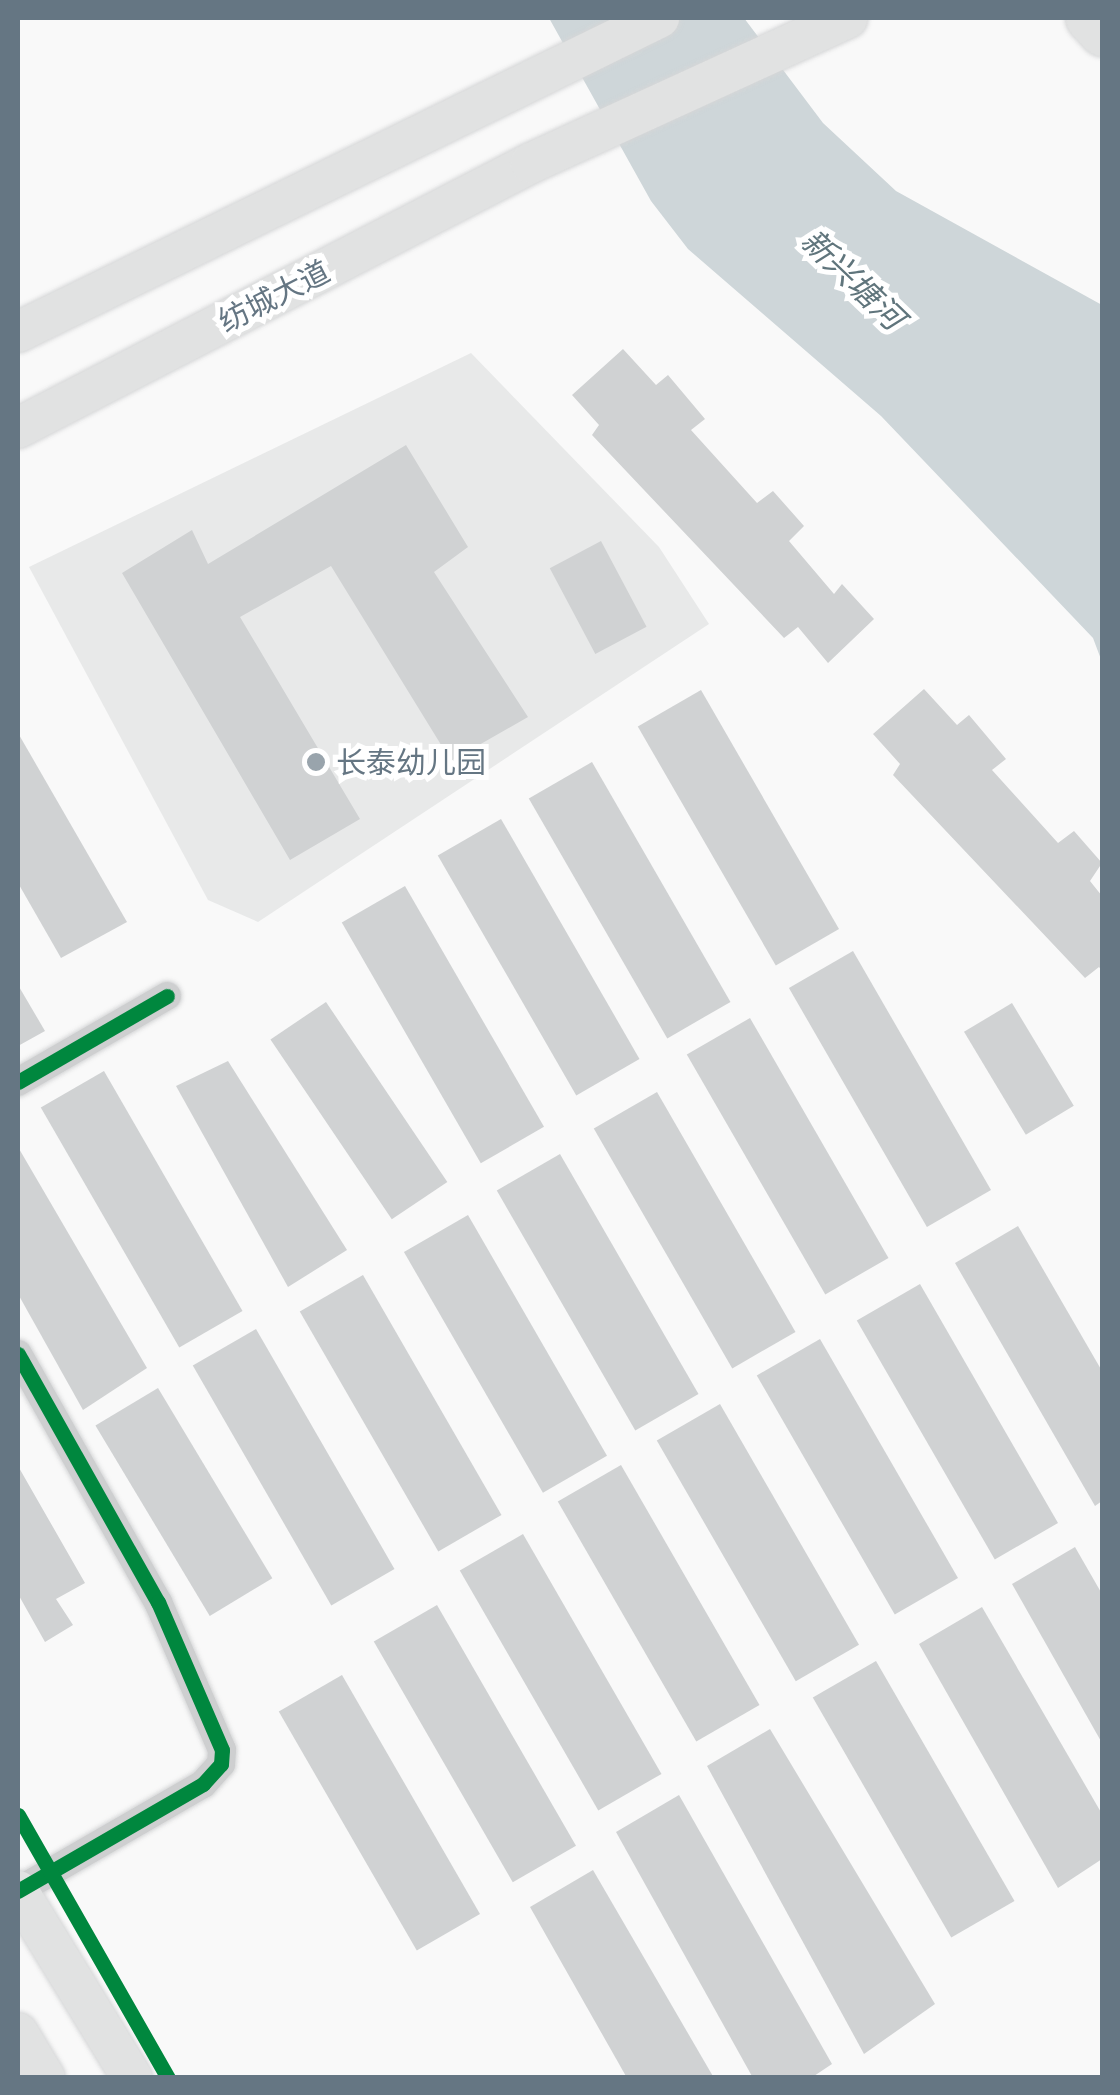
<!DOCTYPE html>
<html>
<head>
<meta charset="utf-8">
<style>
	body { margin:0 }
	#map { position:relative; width:1120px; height:2095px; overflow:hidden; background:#f9f9f9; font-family:"PT Sans","Noto Sans SC",sans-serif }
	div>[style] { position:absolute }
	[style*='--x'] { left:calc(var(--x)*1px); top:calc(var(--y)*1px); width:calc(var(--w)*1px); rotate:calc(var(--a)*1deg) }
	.built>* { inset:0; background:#e8e9e9 }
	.water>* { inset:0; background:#ced6d9 }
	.building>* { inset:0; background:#d0d2d3; transform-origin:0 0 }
	.roads { filter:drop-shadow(0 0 2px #d5d6d7) drop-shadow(0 0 2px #d5d6d7) }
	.minor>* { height:28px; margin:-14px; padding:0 14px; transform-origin:14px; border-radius:14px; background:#cecfd0 }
	.secondary>* { height:40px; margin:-20px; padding:0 20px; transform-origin:20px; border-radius:20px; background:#e1e2e2 }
	.primary>* { height:45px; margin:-22.5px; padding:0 22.5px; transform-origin:22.5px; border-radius:22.5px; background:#e1e2e2 }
	.cycleway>* { height:15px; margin:-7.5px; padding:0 7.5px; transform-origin:7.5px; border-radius:7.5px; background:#00873e }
	.dots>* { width:28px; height:28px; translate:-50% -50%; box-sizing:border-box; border:5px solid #fff; border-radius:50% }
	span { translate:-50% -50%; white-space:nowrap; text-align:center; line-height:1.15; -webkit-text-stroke:10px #fff; paint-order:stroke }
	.street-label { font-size:30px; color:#657683 }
	.poi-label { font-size:30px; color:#657683 }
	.left { translate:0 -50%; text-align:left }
	.water-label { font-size:32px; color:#60757c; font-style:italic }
	.frame { position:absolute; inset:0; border:20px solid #657683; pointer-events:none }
</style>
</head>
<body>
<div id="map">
	<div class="built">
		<i style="clip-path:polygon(471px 353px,659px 547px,709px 624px,258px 922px,208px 900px,29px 567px)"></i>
	</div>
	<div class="water">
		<i style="clip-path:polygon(549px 18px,744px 18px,823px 123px,896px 191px,1102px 305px,1102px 662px,1093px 638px,881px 416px,688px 249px,651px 201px)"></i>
	</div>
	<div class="building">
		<i style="clip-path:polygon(623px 349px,656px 385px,668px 375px,705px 419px,691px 430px,757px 503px,773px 491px,804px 526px,789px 541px,834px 594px,842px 584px,874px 619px,828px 663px,798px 627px,784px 638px,592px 435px,599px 425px,572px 395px)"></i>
		<i style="clip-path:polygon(406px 445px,468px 547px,434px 572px,528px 717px,451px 761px,331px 566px,240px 617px,360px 819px,290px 860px,122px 573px,192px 530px,208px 564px)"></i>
		<i style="left:601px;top:541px;width:97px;height:58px;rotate:62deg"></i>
		<i style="clip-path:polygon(924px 689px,957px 725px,969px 715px,1006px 759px,992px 770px,1058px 843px,1074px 831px,1102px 863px,1090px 881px,1102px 896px,1102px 971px,1099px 967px,1085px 978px,893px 775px,900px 764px,873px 734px)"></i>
		<i style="left:701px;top:690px;width:276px;height:73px;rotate:60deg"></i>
		<i style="clip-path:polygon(18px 733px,127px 922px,61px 958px,18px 883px)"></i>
		<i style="left:592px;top:762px;width:277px;height:73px;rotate:60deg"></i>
		<i style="left:501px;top:819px;width:277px;height:73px;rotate:60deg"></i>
		<i style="left:405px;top:886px;width:278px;height:73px;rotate:60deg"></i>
		<i style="left:853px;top:951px;width:276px;height:74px;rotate:60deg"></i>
		<i style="clip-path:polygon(18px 985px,45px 1031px,18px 1046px)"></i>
		<i style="left:326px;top:1002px;width:217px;height:67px;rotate:56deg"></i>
		<i style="left:1012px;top:1003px;width:120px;height:56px;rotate:59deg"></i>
		<i style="left:750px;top:1018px;width:277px;height:73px;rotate:60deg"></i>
		<i style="clip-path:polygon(228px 1061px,347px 1250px,288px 1287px,176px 1086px)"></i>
		<i style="left:104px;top:1071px;width:277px;height:73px;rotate:60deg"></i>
		<i style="left:657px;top:1092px;width:277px;height:73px;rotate:60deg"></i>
		<i style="clip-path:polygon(18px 1147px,147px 1368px,83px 1410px,18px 1294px)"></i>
		<i style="left:560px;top:1154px;width:277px;height:73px;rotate:60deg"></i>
		<i style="left:468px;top:1215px;width:278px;height:74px;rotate:60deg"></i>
		<i style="clip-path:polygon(1018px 1226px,1102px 1371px,1102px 1501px,1095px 1506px,955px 1263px)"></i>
		<i style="left:363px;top:1275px;width:277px;height:73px;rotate:60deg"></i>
		<i style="left:920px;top:1284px;width:276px;height:73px;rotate:60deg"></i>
		<i style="left:256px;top:1329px;width:277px;height:73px;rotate:60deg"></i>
		<i style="left:820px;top:1339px;width:276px;height:73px;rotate:60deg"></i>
		<i style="left:158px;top:1388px;width:222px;height:73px;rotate:59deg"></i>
		<i style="left:720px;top:1404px;width:278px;height:73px;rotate:60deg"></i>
		<i style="left:621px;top:1465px;width:277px;height:73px;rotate:60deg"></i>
		<i style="clip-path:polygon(18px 1466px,85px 1583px,56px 1599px,73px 1625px,45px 1642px,18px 1594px)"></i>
		<i style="left:523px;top:1534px;width:277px;height:73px;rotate:60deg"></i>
		<i style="clip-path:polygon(1075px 1547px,1102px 1594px,1102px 1743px,1012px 1584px)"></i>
		<i style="left:437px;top:1605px;width:278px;height:73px;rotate:60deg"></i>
		<i style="clip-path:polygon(982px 1607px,1102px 1814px,1102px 1859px,1058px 1888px,919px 1644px)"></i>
		<i style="left:876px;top:1661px;width:277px;height:73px;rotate:60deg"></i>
		<i style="left:342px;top:1675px;width:276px;height:73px;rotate:60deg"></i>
		<i style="clip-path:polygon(770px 1729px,935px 2004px,864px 2054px,707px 1766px)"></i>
		<i style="clip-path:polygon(679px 1795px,832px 2064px,811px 2078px,753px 2078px,616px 1832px)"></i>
		<i style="clip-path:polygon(593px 1870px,714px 2078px,627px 2078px,530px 1907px)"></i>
	</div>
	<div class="roads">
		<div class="minor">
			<i style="--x:18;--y:1082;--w:172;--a:-30"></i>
			<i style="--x:18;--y:1354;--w:285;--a:60.6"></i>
			<i style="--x:158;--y:1602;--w:161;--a:66.6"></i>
			<i style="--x:222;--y:1750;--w:14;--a:94"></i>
			<i style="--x:221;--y:1764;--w:27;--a:132"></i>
			<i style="--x:203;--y:1784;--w:214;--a:150"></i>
		</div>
		<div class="secondary">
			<i style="--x:18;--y:332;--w:714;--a:-26.1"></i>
			<i style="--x:18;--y:428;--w:577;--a:-27.32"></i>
			<i style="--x:531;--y:163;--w:348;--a:-24.6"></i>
			<i style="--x:18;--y:1891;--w:219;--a:58.6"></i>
			<i style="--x:18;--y:2033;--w:52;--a:59"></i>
		</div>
		<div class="primary">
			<i style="--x:1088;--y:18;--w:21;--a:47"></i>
		</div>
	</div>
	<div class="cycleway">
		<i style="--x:18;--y:1082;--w:172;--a:-30"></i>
		<i style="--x:18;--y:1354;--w:285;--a:60.6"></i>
		<i style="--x:158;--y:1602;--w:161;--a:66.6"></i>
		<i style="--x:222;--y:1750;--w:14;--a:94"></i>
		<i style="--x:221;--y:1764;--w:27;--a:132"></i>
		<i style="--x:203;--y:1784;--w:214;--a:150"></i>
		<i style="--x:18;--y:1815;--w:303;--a:60.3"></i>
	</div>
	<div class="dots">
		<i style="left:316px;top:762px;background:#99a4ac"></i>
	</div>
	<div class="street-label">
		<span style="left:274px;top:296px;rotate:-27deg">纺城大道</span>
	</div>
	<div class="poi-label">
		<span class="left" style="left:336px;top:762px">长泰幼儿园</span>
	</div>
	<div class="water-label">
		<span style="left:853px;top:279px;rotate:44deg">新兴塘河</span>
	</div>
	<div class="frame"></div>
</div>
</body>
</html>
